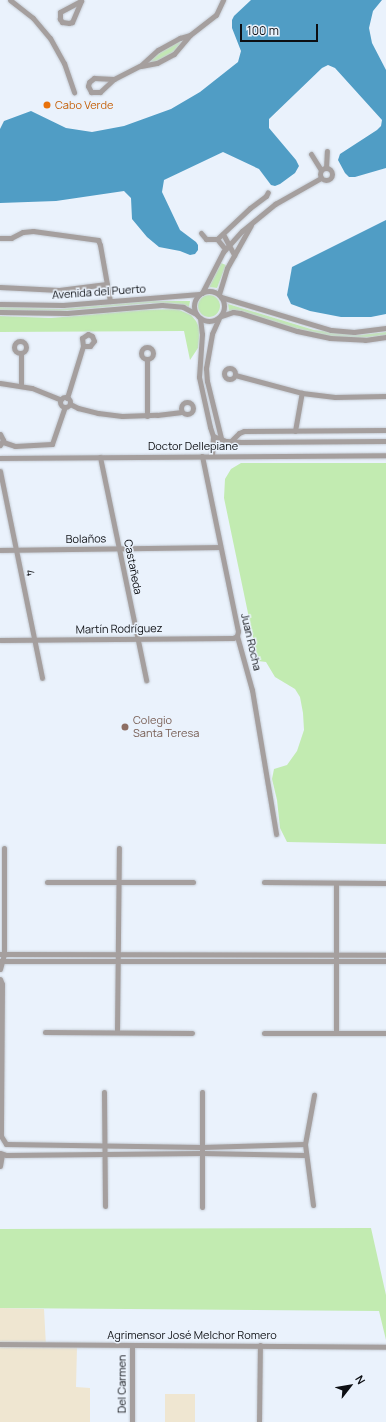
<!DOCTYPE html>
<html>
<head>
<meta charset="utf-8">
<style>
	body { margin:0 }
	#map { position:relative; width:386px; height:1422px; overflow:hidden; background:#eaf2fc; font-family:Manrope,sans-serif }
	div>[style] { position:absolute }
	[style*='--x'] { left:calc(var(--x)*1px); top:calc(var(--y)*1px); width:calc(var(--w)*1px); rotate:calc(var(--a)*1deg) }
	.industrial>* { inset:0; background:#efe6d1; transform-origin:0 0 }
	.green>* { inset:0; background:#c2ebb1 }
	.round { border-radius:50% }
	.water>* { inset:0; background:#509dc5 }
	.roads { filter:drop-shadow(0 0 1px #c7ced7) drop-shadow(0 0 1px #c7ced7) }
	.minor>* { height:5px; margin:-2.5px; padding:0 2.5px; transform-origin:2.5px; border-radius:2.5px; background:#a59f9e }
	.minor>.ring { margin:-2.5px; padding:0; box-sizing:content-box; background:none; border:5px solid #a59f9e; border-radius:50% }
	.dots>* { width:11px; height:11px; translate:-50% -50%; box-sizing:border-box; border:2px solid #eaf2fc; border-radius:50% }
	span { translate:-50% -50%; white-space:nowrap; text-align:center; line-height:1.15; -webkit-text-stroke:3px #eaf2fc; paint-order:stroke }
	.food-label { font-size:11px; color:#c56008 }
	.left { translate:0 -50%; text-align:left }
	.street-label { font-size:11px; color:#0d0f13 }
	.education-label { font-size:11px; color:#785e54 }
	.north { position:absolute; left:330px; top:1366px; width:40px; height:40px; -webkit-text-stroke:3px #eaf2fc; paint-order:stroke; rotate:59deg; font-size:11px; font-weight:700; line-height:16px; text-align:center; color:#0d0f13 }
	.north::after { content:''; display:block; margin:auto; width:14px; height:18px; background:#0d0f13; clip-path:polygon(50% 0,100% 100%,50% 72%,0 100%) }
	.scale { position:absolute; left:240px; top:24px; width:78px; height:18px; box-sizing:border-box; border:2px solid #0d0f13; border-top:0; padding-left:5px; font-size:12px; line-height:14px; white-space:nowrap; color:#0d0f13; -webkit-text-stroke:3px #eaf2fc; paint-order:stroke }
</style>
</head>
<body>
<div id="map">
	<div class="industrial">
		<i style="clip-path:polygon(0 1308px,44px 1309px,46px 1346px,77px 1347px,76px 1387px,90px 1388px,90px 1422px,0 1422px)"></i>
		<i style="left:165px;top:1394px;width:30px;height:28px"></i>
	</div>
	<div class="green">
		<i style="clip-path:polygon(183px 39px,175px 51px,154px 63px,149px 62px,154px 56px,169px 46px)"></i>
		<i style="clip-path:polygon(221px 263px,226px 265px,217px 288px,209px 287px)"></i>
		<i class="round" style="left:198px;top:295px;width:22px;height:22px"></i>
		<i style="clip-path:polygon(150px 301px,190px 301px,189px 307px,180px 304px,151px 303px,60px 311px,0 310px,0 307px,60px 309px)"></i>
		<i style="clip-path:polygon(228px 304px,314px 330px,359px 335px,386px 332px,386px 335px,360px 338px,335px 337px,314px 333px,229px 311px)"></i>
		<i style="clip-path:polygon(177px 309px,191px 315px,196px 321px,200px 329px,198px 348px,190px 360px,184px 331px,0 332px,0 316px,51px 318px,142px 310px)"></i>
		<i style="clip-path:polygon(241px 463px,386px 463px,386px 844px,287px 842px,280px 828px,277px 800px,272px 779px,274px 769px,287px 765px,297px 751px,304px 730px,303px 713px,300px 697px,295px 689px,275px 677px,266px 662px,258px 661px,224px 498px,225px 479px,231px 469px)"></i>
		<i style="clip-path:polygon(371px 1228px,386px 1295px,386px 1340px,379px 1311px,0 1308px,0 1229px)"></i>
	</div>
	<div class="water">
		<i style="clip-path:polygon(251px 0,382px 0,373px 11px,369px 28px,372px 43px,386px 70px,386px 168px,355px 177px,349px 177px,345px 173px,338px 160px,340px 154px,377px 130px,381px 126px,382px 120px,335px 68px,328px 65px,322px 68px,269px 119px,269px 128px,296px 160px,299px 166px,295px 173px,280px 184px,275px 186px,271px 185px,259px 169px,223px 152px,164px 180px,162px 192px,180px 230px,196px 242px,198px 245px,198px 250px,195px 254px,190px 255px,180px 251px,159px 247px,147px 237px,132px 219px,131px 198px,124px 191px,56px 201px,0 203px,0 129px,4px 121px,31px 111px,66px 128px,92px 132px,124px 126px,171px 109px,200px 92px,238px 62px,241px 51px,232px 28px,232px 20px,234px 16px)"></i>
		<i style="clip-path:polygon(386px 220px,386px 314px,371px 317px,341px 317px,310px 311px,291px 304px,287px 295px,292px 267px)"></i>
	</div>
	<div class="roads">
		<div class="minor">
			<i style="--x:10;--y:0;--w:29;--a:38"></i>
			<i style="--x:33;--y:18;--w:26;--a:50"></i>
			<i style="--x:50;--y:38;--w:29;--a:61"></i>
			<i style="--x:64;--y:63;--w:31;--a:71"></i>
			<i style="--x:81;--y:1;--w:23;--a:113"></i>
			<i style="--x:72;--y:22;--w:3;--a:162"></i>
			<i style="--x:69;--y:23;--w:7;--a:-172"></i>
			<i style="--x:62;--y:22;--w:4;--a:-124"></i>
			<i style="--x:60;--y:19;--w:7;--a:-90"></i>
			<i style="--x:60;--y:12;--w:24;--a:-28"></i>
			<i style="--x:141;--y:66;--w:16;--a:-11"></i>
			<i style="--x:157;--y:63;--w:19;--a:-28"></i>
			<i style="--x:174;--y:54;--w:25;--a:-50"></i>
			<i style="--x:190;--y:35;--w:33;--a:-38"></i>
			<i style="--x:216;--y:15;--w:17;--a:-65"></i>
			<i style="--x:114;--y:79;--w:20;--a:-177"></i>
			<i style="--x:94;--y:78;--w:6;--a:141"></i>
			<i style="--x:89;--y:82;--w:4;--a:104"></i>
			<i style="--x:88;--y:86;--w:7;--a:63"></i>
			<i style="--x:91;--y:92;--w:9;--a:0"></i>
			<i style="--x:100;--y:92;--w:19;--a:-43"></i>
			<i style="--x:114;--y:79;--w:29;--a:-27"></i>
			<i style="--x:140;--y:66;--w:24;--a:-42"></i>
			<i style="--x:158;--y:50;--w:25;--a:-29"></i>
			<i style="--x:180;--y:38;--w:10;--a:-17"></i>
			<i style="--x:311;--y:154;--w:19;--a:58"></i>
			<i class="ring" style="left:320px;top:168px;width:7px;height:7px"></i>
			<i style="--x:326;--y:168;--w:17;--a:-87"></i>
			<i style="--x:201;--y:233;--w:8;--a:50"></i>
			<i style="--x:206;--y:239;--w:11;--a:0"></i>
			<i style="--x:217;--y:239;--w:45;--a:-43.2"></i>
			<i style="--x:250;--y:208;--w:20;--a:-37"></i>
			<i style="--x:266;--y:196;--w:4;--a:-63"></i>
			<i style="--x:223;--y:234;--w:24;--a:62"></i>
			<i style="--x:0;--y:238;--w:11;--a:0"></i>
			<i style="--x:11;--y:238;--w:13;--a:-27"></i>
			<i style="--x:23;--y:232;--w:10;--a:-6"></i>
			<i style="--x:33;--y:231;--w:66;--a:7.9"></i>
			<i style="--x:98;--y:240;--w:5;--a:68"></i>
			<i style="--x:100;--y:245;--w:57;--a:79.9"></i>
			<i style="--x:217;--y:239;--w:13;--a:51"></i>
			<i style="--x:0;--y:287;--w:59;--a:2.9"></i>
			<i style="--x:59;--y:290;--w:48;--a:-7.1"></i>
			<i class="ring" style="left:194px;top:291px;width:25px;height:25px"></i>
			<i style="--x:202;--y:293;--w:46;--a:-62.9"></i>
			<i style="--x:223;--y:252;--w:28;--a:-48"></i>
			<i style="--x:242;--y:231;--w:43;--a:-39.3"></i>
			<i style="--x:275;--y:204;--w:53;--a:-29.5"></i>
			<i style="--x:219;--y:294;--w:27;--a:-73"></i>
			<i style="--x:227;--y:268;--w:49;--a:-60.8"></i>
			<i style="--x:221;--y:297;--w:115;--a:16.7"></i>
			<i style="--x:331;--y:330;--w:23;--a:5"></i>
			<i style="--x:354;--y:332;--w:32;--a:-7"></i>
			<i style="--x:0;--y:304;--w:63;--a:0.9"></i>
			<i style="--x:63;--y:305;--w:137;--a:-4.6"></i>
			<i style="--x:0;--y:312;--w:67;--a:0.9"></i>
			<i style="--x:67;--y:313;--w:95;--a:-4.8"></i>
			<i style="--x:162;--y:305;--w:21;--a:5"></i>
			<i style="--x:183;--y:307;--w:15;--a:28"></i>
			<i style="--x:221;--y:316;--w:13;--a:-18"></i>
			<i style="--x:233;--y:312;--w:7;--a:8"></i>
			<i style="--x:240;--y:313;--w:60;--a:17.5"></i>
			<i style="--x:297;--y:331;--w:34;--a:12"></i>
			<i style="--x:330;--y:338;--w:35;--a:3"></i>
			<i style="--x:365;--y:340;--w:21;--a:-8"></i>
			<i style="--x:200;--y:318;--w:16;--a:83"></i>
			<i style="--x:202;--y:334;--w:43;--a:94"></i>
			<i style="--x:199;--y:377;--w:51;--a:77.6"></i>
			<i style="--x:210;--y:427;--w:9;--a:72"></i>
			<i style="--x:213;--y:436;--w:14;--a:21"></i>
			<i style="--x:226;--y:441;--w:15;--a:4"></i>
			<i style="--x:241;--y:442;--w:145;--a:-0.4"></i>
			<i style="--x:219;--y:318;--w:17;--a:114"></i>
			<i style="--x:212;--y:334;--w:35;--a:100"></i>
			<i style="--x:206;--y:368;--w:13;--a:86"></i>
			<i style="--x:207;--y:381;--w:59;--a:76.2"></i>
			<i style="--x:88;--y:334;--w:4;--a:27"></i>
			<i style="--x:92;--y:336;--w:5;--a:68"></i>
			<i style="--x:94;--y:341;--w:6;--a:129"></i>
			<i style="--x:90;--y:346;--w:7;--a:180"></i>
			<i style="--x:83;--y:346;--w:8;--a:-97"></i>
			<i style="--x:82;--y:338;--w:7;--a:-34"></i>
			<i class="ring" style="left:14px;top:341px;width:7px;height:7px"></i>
			<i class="ring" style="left:141px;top:347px;width:7px;height:7px"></i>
			<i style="--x:147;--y:360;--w:56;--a:90"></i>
			<i class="ring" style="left:224.5px;top:368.5px;width:6px;height:6px"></i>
			<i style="--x:235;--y:375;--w:69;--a:15"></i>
			<i style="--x:302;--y:393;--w:33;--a:7"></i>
			<i style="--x:335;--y:397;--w:51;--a:-1.1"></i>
			<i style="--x:0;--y:383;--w:32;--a:9"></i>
			<i style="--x:32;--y:388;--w:31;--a:22"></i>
			<i style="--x:21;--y:386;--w:32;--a:-90"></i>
			<i class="ring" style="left:60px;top:397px;width:5px;height:5px"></i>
			<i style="--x:67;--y:398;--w:54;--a:-72.9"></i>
			<i class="ring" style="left:181px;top:402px;width:7px;height:7px"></i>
			<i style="--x:70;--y:404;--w:9;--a:27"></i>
			<i style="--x:78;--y:408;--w:21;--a:14"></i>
			<i style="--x:98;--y:413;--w:24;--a:7"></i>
			<i style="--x:122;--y:416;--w:35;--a:-2"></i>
			<i style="--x:157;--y:415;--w:23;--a:-7"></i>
			<i style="--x:295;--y:431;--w:39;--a:-80"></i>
			<i style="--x:0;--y:434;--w:7;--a:63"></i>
			<i style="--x:3;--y:440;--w:6;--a:121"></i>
			<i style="--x:231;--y:441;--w:11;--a:-45"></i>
			<i style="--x:239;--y:433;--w:5;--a:-22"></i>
			<i style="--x:244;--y:431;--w:142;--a:-0.4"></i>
			<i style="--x:3;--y:442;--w:13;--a:18"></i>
			<i style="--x:15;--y:446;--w:37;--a:-3"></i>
			<i style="--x:52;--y:444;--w:39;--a:-71"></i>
			<i style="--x:202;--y:456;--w:179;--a:78.4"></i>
			<i style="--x:238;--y:631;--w:5;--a:101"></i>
			<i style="--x:237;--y:636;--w:56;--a:74.5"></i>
			<i style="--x:252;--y:690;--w:146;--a:80.5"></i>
			<i style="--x:212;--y:456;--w:20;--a:-87"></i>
			<i style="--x:100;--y:457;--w:228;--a:78.3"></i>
			<i style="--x:0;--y:458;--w:386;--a:-0.4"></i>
			<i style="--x:0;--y:471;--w:211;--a:78.5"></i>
			<i style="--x:0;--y:550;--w:220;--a:-0.8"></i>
			<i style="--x:0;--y:640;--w:233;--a:-0.5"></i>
			<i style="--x:233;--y:638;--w:4;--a:-27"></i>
			<i style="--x:47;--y:882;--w:146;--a:0"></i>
			<i style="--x:264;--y:882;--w:122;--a:0.5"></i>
			<i style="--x:336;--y:883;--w:150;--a:90"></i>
			<i style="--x:0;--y:954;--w:386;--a:0.1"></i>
			<i style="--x:0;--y:961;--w:386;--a:0"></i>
			<i style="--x:0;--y:969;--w:16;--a:-75"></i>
			<i style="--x:4;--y:954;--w:106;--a:-90"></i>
			<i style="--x:0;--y:979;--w:5;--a:68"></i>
			<i style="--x:2;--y:984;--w:152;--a:90.4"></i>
			<i style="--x:1;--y:1136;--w:9;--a:58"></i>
			<i style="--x:6;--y:1144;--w:196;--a:0.9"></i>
			<i style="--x:202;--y:1147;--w:103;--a:-1.7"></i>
			<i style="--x:117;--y:1031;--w:183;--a:-89.4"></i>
			<i style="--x:45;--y:1032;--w:147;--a:0.4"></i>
			<i style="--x:264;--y:1033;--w:122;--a:0"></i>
			<i style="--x:104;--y:1092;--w:114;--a:89.5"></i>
			<i style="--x:0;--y:1153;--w:6;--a:18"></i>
			<i style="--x:6;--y:1155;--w:196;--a:-0.6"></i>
			<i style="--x:202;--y:1153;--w:103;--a:1.1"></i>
			<i style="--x:0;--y:1166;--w:11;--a:-80"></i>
			<i style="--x:313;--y:1205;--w:62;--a:-97.5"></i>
			<i style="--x:305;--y:1144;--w:50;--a:-79.6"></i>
			<i style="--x:202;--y:1207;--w:115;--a:-90"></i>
			<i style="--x:0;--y:1344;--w:385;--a:0.4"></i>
			<i style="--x:132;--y:1422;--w:77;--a:-90"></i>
			<i style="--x:259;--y:1422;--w:77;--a:-89.3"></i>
		</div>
	</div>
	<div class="dots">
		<i style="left:47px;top:105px;background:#e8710a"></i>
		<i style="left:125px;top:727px;background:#8d6e63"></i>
	</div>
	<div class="food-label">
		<span class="left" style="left:55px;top:105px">Cabo Verde</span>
	</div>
	<div class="street-label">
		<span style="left:99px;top:292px;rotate:-4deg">Avenida del Puerto</span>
		<span style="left:193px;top:446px">Doctor Dellepiane</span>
		<span style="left:86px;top:539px;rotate:-1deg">Bolaños</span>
		<span style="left:133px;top:567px;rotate:79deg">Castañeda</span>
		<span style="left:30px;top:573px;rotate:78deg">4</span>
		<span style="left:119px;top:629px;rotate:-1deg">Martín Rodríguez</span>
		<span style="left:251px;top:642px;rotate:77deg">Juan Rocha</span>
		<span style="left:192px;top:1335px">Agrimensor José Melchor Romero</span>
		<span style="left:122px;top:1384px;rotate:-90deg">Del Carmen</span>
	</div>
	<div class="education-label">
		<span class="left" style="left:133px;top:727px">Colegio<br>Santa Teresa</span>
	</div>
	<div class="north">N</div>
	<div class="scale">100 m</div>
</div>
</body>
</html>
